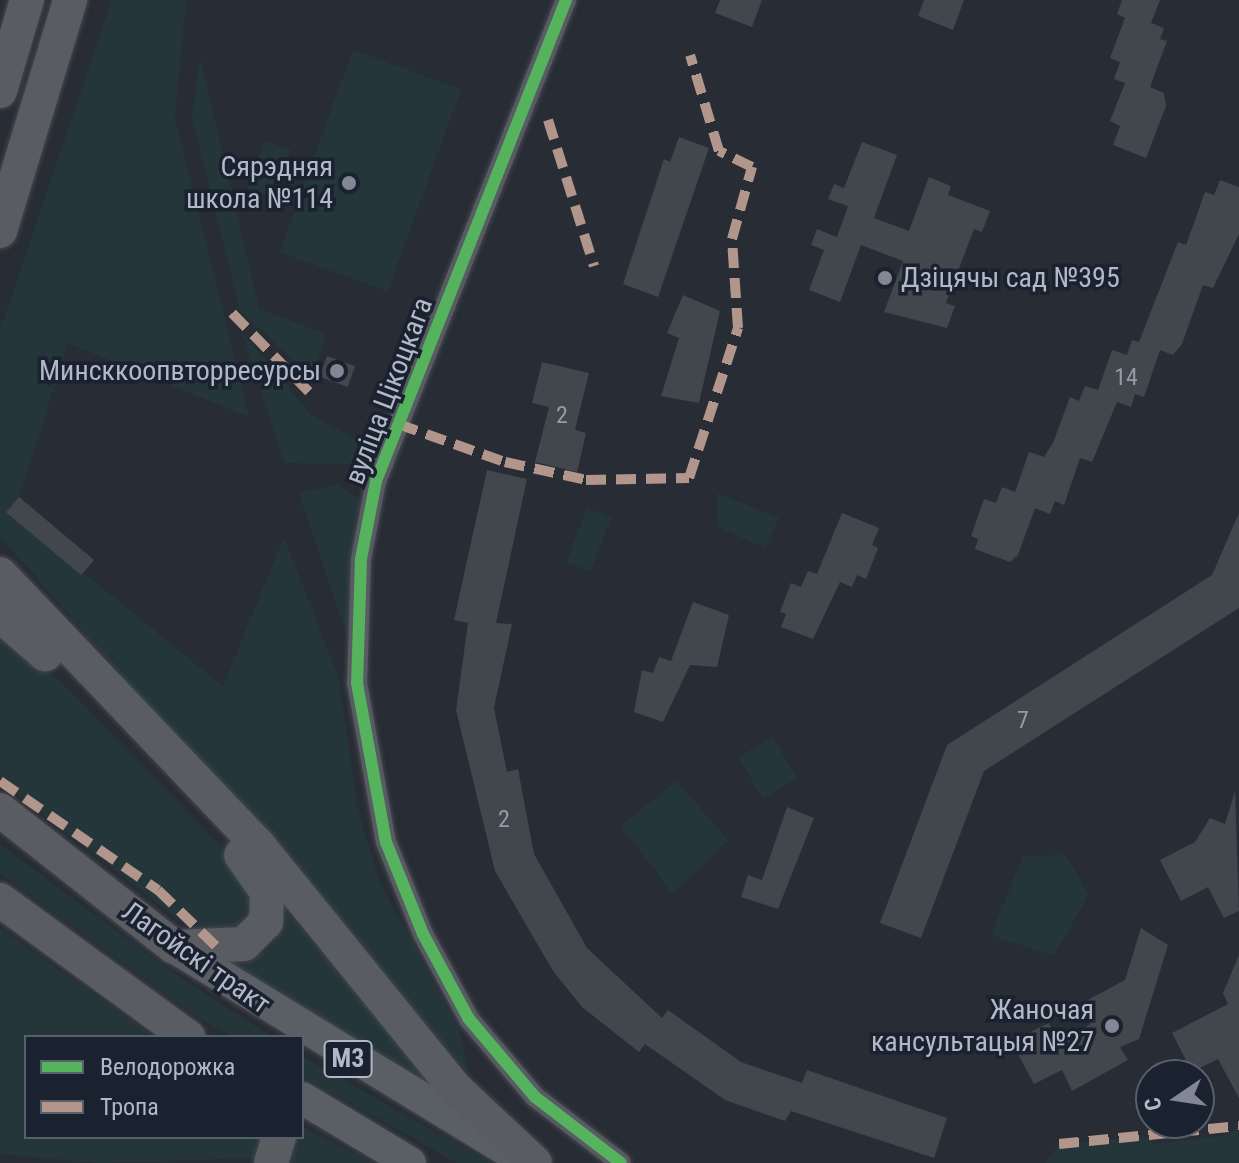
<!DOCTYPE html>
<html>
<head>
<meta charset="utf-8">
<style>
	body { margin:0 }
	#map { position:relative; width:1239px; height:1163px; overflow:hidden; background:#282c34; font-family:"Roboto Condensed",sans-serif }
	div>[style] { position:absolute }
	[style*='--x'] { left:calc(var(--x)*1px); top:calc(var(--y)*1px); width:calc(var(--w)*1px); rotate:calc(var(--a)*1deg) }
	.green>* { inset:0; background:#25363a; transform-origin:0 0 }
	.building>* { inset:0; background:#42464d; transform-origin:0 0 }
	.roads { filter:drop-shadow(0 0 2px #44474d) drop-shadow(0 0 2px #44474d) }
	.minor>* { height:20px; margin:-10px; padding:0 10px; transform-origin:10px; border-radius:10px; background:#585b63 }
	.primary>* { height:32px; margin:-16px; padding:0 16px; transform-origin:16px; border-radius:16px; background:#5a5e65 }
	.trunk>* { height:34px; margin:-17px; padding:0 17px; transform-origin:17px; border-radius:17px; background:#595c61 }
	.quiet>* { height:10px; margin-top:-5px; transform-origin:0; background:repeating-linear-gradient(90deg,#b2968c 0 20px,transparent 0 30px) }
	.cycleway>* { height:12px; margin:-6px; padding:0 6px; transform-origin:6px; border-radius:6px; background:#56b35d }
	.dots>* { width:22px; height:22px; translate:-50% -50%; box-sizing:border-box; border:4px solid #1b222f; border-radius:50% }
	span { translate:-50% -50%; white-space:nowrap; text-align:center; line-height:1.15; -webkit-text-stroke:7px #1b222f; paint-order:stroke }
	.number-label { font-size:24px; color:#959ca8 }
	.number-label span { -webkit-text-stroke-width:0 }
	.shield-label span { padding:2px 6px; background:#1b222f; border:2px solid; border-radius:6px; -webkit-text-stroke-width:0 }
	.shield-label { font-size:26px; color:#b1b8c7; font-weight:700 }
	.poi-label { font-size:28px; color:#b1b8c7 }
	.right { translate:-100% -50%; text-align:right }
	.left { translate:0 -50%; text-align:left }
	.street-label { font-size:28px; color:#b1b8c7 }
	.legend { position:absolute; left:24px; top:1035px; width:280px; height:104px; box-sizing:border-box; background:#1b222f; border:2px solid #575e6c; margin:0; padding:10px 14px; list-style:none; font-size:24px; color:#b1b8c7 }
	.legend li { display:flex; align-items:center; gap:16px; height:40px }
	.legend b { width:40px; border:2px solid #575e6c }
	.north { position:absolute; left:1135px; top:1059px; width:80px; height:80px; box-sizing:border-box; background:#1b222f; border:2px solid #575e6c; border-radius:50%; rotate:257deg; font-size:22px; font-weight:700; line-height:32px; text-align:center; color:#b1b8c7 }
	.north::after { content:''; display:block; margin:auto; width:28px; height:36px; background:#818794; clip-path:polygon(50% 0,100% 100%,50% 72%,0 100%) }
</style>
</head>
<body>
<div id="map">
	<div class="green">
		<i style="clip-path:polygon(112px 0,186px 0,175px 118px,249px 417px,68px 343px,13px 516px,223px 686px,284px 537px,339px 679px,357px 806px,379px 881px,459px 1030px,469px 1074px,0 536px,0 330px)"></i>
		<i style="left:353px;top:50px;width:115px;height:215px;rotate:20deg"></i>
		<i style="clip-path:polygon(200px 57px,259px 309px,326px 334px,311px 377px,240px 310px,192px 116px)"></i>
		<i style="left:264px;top:141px;width:28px;height:50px;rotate:18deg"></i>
		<i style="clip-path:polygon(242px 332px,312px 416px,371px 447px,364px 465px,285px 463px)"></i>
		<i style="clip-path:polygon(338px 485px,365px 503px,349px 642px,298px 492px)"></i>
		<i style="clip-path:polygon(717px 493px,779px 518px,765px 548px,718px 527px)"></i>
		<i style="left:587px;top:508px;width:26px;height:58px;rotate:21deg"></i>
		<i style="clip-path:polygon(0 634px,57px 678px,241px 867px,254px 893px,239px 925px,195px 933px,0 781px)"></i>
		<i style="left:773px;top:737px;width:48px;height:40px;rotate:60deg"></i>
		<i style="clip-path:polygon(677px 781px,728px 840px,673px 894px,621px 826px)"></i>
		<i style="clip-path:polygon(0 844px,164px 966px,272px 1037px,233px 1037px,199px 1018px,0 873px)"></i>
		<i style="clip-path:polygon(1065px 855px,1089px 894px,1054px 956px,991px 935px,1023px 856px)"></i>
		<i style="clip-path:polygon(287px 912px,432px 1083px,238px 968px,272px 947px)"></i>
		<i style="clip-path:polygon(0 928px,154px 1037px,26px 1037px,26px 1137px,264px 1137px,256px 1158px,100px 1163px,0 1154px)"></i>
		<i style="clip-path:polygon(302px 1057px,303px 1057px,491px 1163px,457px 1163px,302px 1076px)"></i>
		<i style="clip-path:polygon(1239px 1126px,1239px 1163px,1045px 1163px,1059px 1144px,1151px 1136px,1154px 1144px,1228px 1135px)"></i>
		<i style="clip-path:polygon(302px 1127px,374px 1163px,291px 1163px)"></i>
	</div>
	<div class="building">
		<i style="clip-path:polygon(720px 0,762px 0,752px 27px,715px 13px)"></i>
		<i style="clip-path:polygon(924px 0,964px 0,953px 30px,918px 16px)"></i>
		<i style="clip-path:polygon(1122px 0,1160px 0,1151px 23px,1164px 28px,1160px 39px,1167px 41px,1150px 87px,1164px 93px,1166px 106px,1146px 158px,1113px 145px,1120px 126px,1110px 121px,1125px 83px,1114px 79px,1120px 62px,1110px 58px,1125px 18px,1117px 14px)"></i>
		<i style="clip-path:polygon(679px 137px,709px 148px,658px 297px,623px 284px,664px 159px,670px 162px)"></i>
		<i style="clip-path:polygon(862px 142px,897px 155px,874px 218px,909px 231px,929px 177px,951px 186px,948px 195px,990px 211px,982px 232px,974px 229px,946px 303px,955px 306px,947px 328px,884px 312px,903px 261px,861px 245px,840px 302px,809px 290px,824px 250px,811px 245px,817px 229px,837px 237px,848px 206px,828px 199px,834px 184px,844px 188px)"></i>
		<i style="clip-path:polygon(1220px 180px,1239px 187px,1239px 234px,1213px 288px,1203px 285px,1182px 344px,1173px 355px,1160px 350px,1144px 397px,1135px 394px,1131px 407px,1117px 402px,1092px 462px,1080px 458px,1064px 505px,1055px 501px,1050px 514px,1035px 508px,1018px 555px,1010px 562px,975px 549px,978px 539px,971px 536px,984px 499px,996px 503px,1002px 487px,1015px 492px,1029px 452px,1044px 457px,1053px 443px,1070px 397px,1079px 401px,1085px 386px,1098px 390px,1112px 350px,1127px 355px,1132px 340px,1139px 342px,1178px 242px,1186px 245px,1205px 192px,1214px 195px)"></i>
		<i style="clip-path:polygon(683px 295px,720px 311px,699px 403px,661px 396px,679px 338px,667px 333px)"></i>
		<i style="left:327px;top:356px;width:30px;height:22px;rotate:20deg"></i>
		<i style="clip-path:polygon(542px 362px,589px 373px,575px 430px,586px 433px,577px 472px,535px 462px,549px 407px,532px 403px)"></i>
		<i style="clip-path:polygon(487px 470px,527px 479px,496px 623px,512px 624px,494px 708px,507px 772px,518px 769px,534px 854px,587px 948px,662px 1018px,668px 1010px,741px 1062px,802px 1083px,807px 1070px,947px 1118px,934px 1158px,791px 1111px,785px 1121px,725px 1100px,645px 1044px,639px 1052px,582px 1007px,553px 971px,495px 871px,456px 710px,468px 623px,454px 620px)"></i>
		<i style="left:19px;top:497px;width:98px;height:20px;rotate:40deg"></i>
		<i style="clip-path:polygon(842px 513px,879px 528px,872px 545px,878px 548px,866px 579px,857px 575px,852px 587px,840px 582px,813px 639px,781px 627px,786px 614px,780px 612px,791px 583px,801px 587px,808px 571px,817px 574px)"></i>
		<i style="clip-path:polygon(1239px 513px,1239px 608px,984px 771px,921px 938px,880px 923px,947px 745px,1212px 575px)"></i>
		<i style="clip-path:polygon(693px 602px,729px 615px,717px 667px,690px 665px,663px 722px,634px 712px,642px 670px,653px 673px,659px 657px,671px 661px)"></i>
		<i style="clip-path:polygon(1235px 791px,1239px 911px,1224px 918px,1208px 887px,1181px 901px,1160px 860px,1195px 842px,1210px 818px,1225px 824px)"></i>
		<i style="clip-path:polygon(787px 807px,814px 818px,778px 909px,741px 897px,748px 875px,762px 880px)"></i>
		<i style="clip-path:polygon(1141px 928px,1168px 945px,1139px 1039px,1120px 1047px,1128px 1060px,1072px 1091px,1062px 1070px,1034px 1084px,1011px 1041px,1049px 1023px,1058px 1043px,1081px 1032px,1091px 1023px,1082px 1003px,1125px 980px)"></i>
		<i style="clip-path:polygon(1239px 955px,1239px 1098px,1218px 1059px,1192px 1072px,1172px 1033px,1228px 1004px,1223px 993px)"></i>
	</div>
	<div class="roads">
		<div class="minor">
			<i style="--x:566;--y:0;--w:517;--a:111.55"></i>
			<i style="--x:376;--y:481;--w:79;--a:100.9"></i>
			<i style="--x:361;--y:559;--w:124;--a:91.8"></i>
			<i style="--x:357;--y:683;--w:162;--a:79.7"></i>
			<i style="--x:386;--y:842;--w:99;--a:68.1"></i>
			<i style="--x:423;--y:934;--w:97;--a:61.6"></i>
			<i style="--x:469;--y:1019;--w:102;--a:49.8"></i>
			<i style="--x:535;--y:1097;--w:108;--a:37.5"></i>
		</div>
		<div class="primary">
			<i style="--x:174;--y:947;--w:410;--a:31.4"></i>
			<i style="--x:302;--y:1098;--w:126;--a:31"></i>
		</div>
		<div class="trunk">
			<i style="--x:0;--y:91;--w:95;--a:-73.5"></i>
			<i style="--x:0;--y:231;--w:241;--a:-73.1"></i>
			<i style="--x:0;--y:574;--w:376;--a:46.4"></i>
			<i style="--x:259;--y:846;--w:313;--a:51"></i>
			<i style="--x:456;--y:1089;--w:108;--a:43.1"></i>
			<i style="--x:0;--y:615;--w:60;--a:40.9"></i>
			<i style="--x:0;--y:810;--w:221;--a:38.2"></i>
			<i style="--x:174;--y:947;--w:70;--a:-2.5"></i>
			<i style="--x:244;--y:944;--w:31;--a:-45"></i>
			<i style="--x:266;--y:922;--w:30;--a:-88"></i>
			<i style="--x:267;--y:892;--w:45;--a:-125.1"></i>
			<i style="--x:0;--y:900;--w:233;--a:36.1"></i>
			<i style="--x:271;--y:1163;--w:27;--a:-73"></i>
		</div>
	</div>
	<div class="quiet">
		<i style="--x:548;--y:120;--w:153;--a:72.5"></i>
		<i style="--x:232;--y:313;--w:116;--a:45.7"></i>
		<i style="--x:398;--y:424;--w:114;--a:19.6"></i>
		<i style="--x:505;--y:462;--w:83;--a:12.5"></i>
		<i style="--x:586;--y:480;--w:103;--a:-1.1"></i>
		<i style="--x:689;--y:478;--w:158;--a:-71.9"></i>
		<i style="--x:738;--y:328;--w:89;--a:-93.9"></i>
		<i style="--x:732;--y:239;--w:75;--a:-74.5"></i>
		<i style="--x:752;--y:167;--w:37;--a:-154"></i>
		<i style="--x:719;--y:151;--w:100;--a:-106.8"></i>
		<i style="--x:0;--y:781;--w:192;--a:34.6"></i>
		<i style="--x:158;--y:890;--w:86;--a:44.1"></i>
		<i style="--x:1059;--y:1144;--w:181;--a:-5.7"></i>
	</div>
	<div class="cycleway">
		<i style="--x:566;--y:0;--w:517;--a:111.55"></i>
		<i style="--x:376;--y:481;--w:79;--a:100.9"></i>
		<i style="--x:361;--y:559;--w:124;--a:91.8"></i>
		<i style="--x:357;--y:683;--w:162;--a:79.7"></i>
		<i style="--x:386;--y:842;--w:99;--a:68.1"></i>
		<i style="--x:423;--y:934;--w:97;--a:61.6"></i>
		<i style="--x:469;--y:1019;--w:102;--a:49.8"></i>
		<i style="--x:535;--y:1097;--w:108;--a:37.5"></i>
	</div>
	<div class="dots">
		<i style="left:349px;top:183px;background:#818794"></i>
		<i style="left:885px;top:278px;background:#818794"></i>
		<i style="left:337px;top:371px;background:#818794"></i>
		<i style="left:1112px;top:1026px;background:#818794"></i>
	</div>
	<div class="number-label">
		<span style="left:1126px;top:378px">14</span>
		<span style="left:562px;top:416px">2</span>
		<span style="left:1023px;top:721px">7</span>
		<span style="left:504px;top:820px">2</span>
	</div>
	<div class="shield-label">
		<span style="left:348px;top:1059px">М3</span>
	</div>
	<div class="poi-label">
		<span class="right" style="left:333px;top:183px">Сярэдняя<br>школа №114</span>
		<span class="left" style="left:901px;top:278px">Дзіцячы сад №395</span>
		<span class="right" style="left:321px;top:371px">Минсккоопвторресурсы</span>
		<span class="right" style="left:1094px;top:1026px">Жаночая<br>кансультацыя №27</span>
	</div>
	<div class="street-label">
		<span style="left:389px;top:391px;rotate:-69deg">вуліца Цікоцкага</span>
		<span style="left:196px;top:958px;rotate:35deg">Лагойскі тракт</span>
	</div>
	<ul class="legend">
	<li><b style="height:10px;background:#56b35d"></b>Велодорожка</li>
	<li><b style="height:10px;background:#b2968c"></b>Тропа</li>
	</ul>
	<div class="north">С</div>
</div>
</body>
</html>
